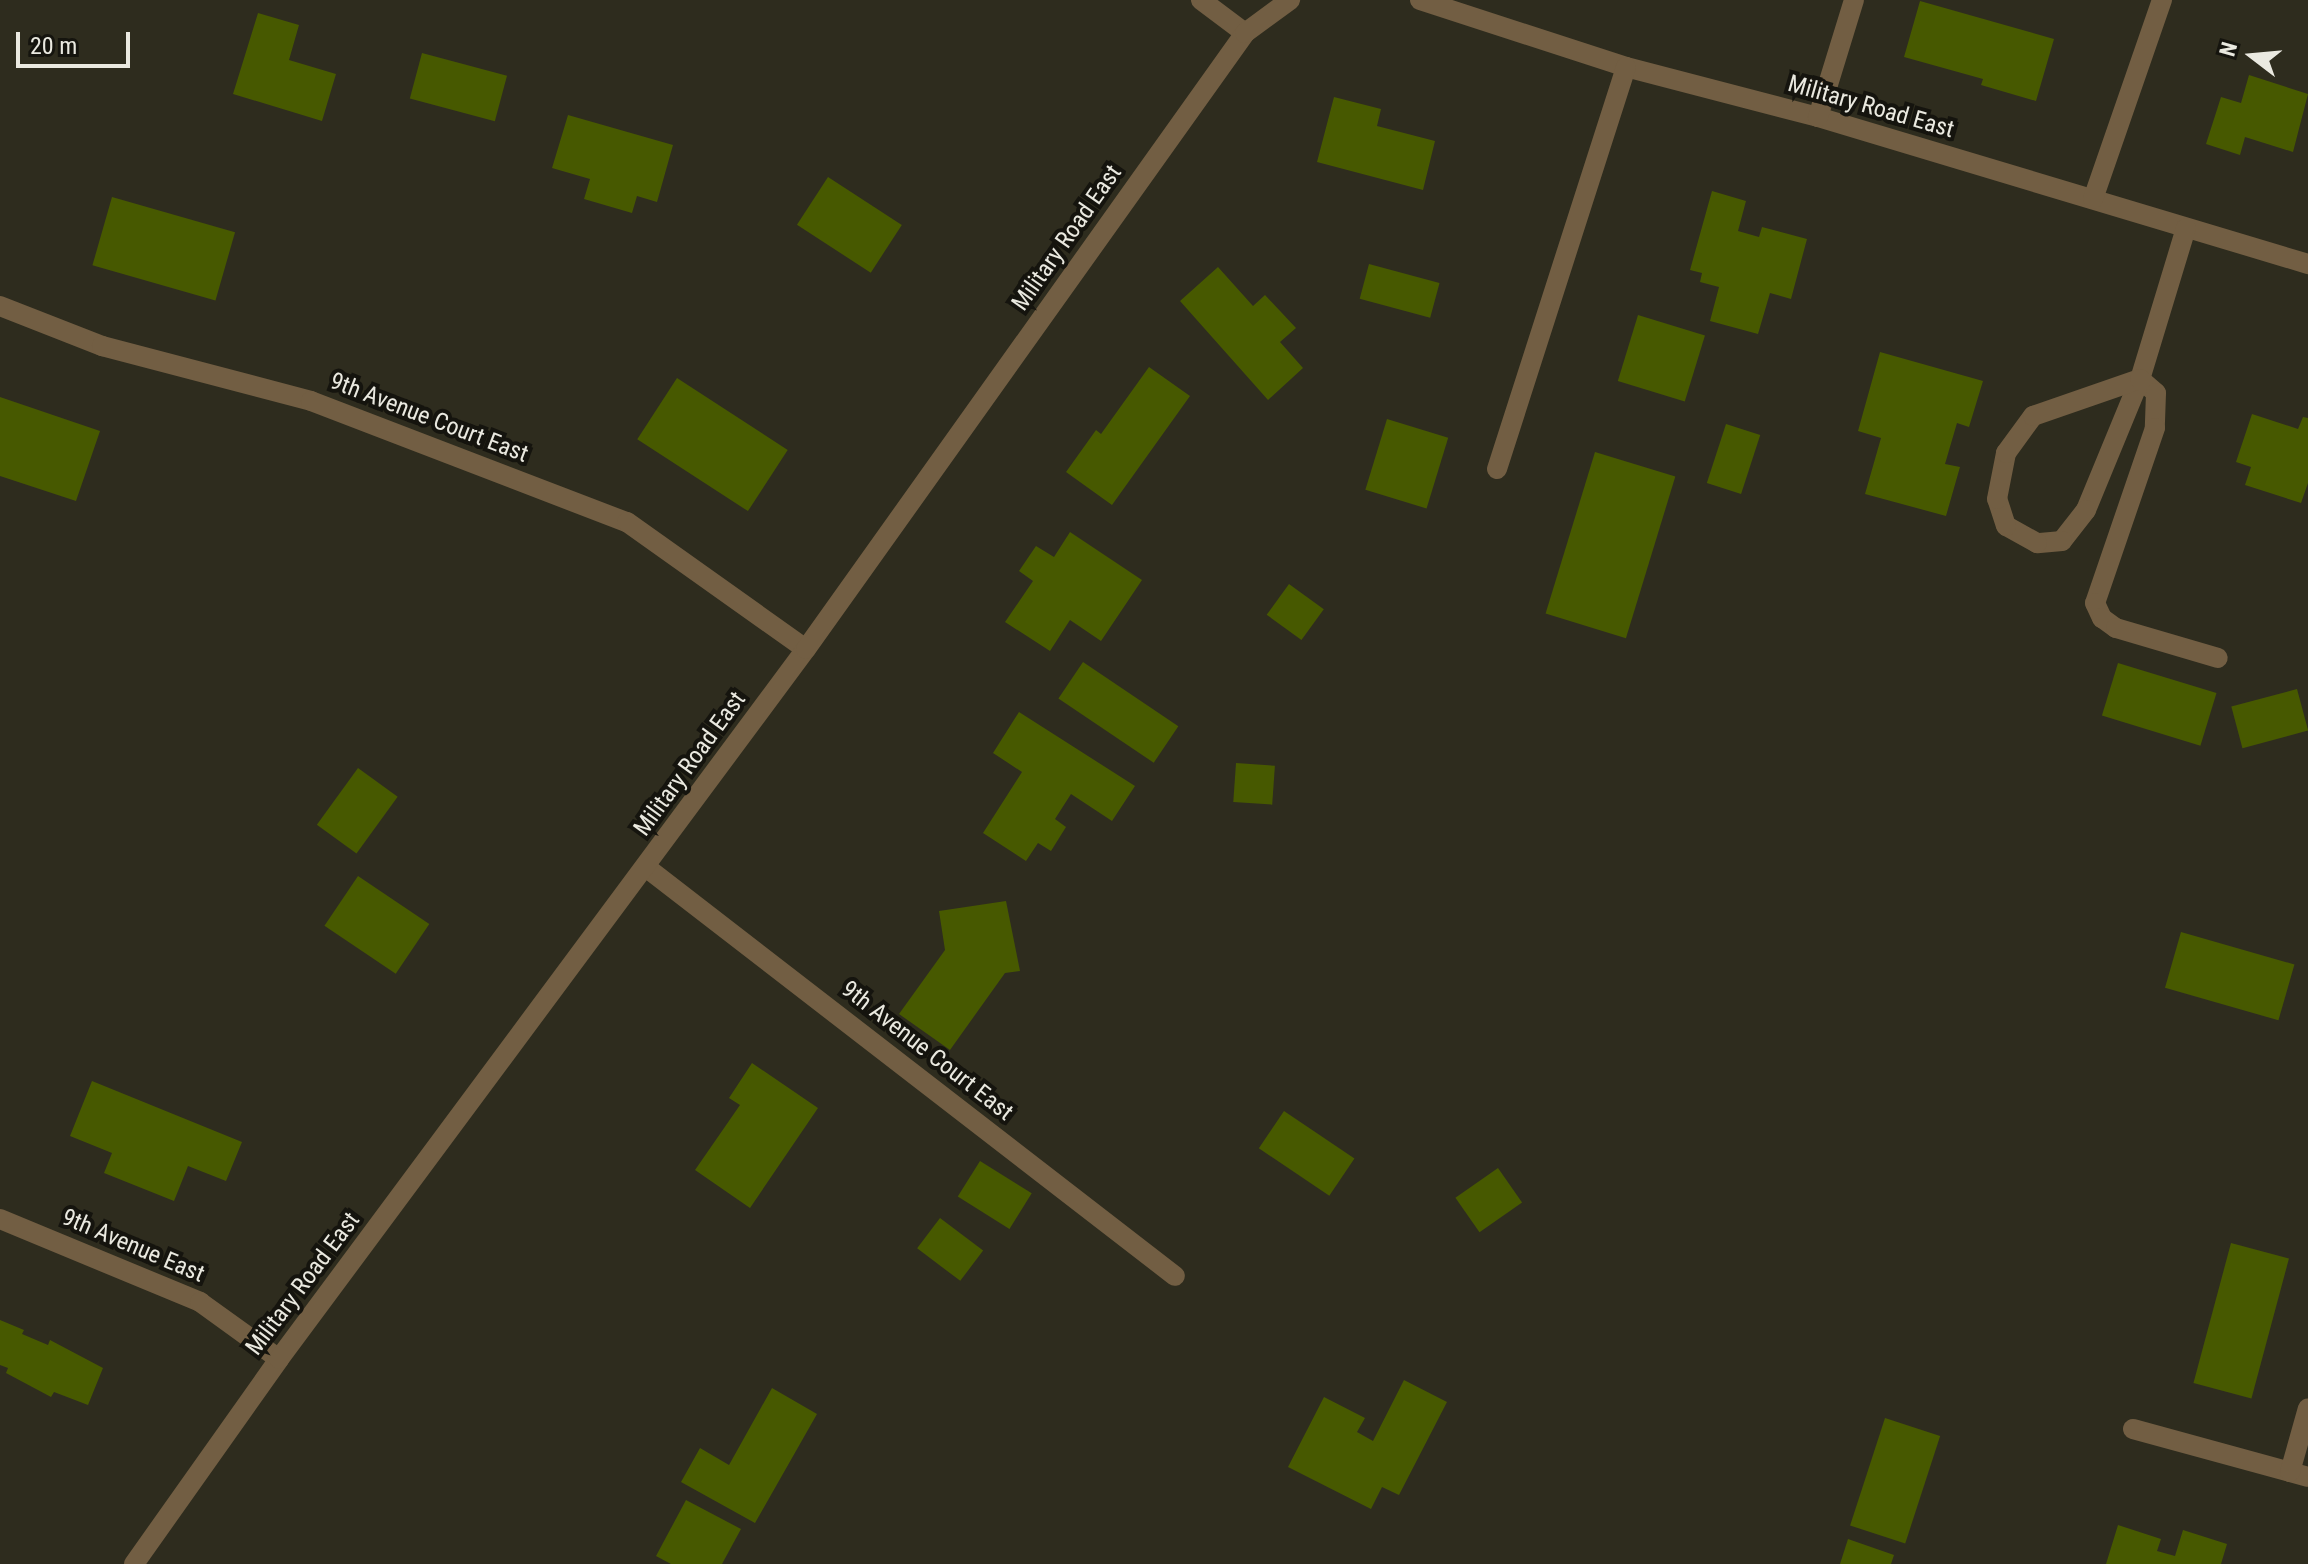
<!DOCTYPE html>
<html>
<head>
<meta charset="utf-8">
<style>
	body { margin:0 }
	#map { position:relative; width:2308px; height:1564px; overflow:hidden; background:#2e2c1e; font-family:"Roboto Condensed",sans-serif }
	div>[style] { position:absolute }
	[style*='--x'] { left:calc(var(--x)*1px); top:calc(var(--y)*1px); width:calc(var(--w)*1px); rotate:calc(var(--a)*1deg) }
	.building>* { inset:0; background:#475900; transform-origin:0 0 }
	.minor>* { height:20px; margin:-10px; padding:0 10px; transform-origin:10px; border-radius:10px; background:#725e43 }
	span { translate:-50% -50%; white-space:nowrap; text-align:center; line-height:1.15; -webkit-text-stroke:8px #15140e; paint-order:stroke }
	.street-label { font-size:24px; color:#eae9e0 }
	.north { position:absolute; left:2212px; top:16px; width:80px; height:80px; -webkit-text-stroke:6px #15140e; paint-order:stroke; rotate:286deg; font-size:22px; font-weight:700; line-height:32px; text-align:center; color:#eae9e0 }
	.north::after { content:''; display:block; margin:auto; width:28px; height:36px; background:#eae9e0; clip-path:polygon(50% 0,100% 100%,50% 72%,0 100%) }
	.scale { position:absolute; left:16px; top:32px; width:114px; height:36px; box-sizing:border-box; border:4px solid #eae9e0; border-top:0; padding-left:10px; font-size:24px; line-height:28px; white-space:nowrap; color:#eae9e0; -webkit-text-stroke:6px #15140e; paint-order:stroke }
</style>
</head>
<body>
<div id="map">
	<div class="building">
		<i style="clip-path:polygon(1920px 1px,2054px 39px,2036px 101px,1981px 85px,1983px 79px,1904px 57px)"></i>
		<i style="clip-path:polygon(258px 13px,299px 25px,289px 60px,336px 74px,322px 121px,233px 94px)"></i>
		<i style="left:422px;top:53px;width:88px;height:47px;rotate:15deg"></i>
		<i style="clip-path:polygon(2249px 75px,2308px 94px,2293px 152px,2245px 137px,2240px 155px,2206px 144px,2221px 97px,2241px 103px)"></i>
		<i style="clip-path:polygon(1334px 97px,1381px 109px,1377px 126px,1435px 141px,1423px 190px,1317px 162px)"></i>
		<i style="clip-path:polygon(568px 115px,673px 145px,657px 202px,637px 196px,632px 213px,584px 199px,590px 179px,552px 168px)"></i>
		<i style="left:828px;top:177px;width:88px;height:57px;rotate:33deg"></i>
		<i style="clip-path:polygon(1712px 191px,1746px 201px,1738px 231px,1759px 237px,1762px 227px,1807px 239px,1791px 299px,1770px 293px,1758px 334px,1710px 321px,1719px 287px,1700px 282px,1702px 273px,1690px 270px)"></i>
		<i style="left:112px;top:197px;width:128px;height:71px;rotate:16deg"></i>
		<i style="left:1369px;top:264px;width:73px;height:36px;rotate:15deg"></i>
		<i style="clip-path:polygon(1218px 267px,1253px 306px,1265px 295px,1296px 328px,1280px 342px,1303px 368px,1268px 400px,1180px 301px)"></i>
		<i style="left:1638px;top:315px;width:70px;height:69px;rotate:17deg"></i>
		<i style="clip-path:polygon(1880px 352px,1983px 381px,1969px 427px,1957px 423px,1945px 464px,1960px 467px,1946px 516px,1865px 494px,1881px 438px,1858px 431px)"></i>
		<i style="clip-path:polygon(1149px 367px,1190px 396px,1112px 505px,1066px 472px,1096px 430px,1101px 434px)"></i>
		<i style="left:677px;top:378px;width:132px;height:73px;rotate:33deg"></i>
		<i style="clip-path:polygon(0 397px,100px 431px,76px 501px,0 476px)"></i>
		<i style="clip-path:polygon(2252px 414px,2298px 429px,2303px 417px,2308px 418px,2308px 483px,2301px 503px,2245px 485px,2251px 467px,2236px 462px)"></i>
		<i style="left:1387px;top:419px;width:64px;height:74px;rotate:17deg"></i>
		<i style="left:1726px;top:424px;width:36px;height:62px;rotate:18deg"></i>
		<i style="left:1595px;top:452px;width:84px;height:169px;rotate:17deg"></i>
		<i style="clip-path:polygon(1070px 532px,1142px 580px,1101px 641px,1070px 620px,1050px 651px,1005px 622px,1033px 581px,1019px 571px,1036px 546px,1054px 557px)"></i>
		<i style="left:1289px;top:584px;width:43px;height:38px;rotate:36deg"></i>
		<i style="left:1083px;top:662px;width:115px;height:44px;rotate:34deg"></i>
		<i style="left:2118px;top:663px;width:103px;height:55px;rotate:17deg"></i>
		<i style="left:2297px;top:689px;width:43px;height:68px;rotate:75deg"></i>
		<i style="clip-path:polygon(1019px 712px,1135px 786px,1112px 821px,1071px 794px,1055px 819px,1066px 827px,1051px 851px,1038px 843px,1026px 861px,983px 833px,1022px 772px,993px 753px)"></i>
		<i style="left:1236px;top:763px;width:39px;height:39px;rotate:4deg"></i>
		<i style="left:358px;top:768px;width:49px;height:70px;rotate:36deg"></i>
		<i style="left:358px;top:876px;width:86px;height:60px;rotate:34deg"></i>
		<i style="clip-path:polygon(1006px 901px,1020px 971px,1005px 973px,950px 1050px,899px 1014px,945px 950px,939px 911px)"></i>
		<i style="left:2181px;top:932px;width:118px;height:58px;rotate:16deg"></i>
		<i style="clip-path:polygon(752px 1063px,818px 1108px,750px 1208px,695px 1170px,740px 1105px,729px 1098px)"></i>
		<i style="clip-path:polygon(92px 1081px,242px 1142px,226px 1181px,188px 1166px,174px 1201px,104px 1173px,112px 1153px,70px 1136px)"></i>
		<i style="left:1284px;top:1111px;width:85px;height:45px;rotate:34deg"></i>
		<i style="left:980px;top:1161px;width:61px;height:42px;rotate:32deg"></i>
		<i style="left:1498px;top:1168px;width:42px;height:52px;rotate:55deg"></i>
		<i style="left:940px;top:1218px;width:54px;height:38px;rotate:37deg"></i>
		<i style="left:2231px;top:1243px;width:60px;height:145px;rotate:15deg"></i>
		<i style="clip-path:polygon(0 1320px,24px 1330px,22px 1334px,48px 1345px,50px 1340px,103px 1368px,88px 1405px,54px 1392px,51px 1397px,6px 1373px,8px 1368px,0 1365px)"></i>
		<i style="clip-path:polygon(1404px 1380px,1447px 1402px,1399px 1495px,1382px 1487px,1371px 1509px,1288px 1467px,1324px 1397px,1365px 1418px,1357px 1432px,1373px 1441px)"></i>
		<i style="clip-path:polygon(772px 1388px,817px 1414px,755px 1523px,681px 1482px,700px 1448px,729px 1465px)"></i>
		<i style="left:1885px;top:1418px;width:58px;height:113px;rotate:18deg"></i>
		<i style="clip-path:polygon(686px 1500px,741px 1529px,722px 1564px,671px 1564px,656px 1556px)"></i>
		<i style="clip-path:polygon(2118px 1525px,2161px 1539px,2157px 1551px,2175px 1556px,2183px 1530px,2227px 1544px,2221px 1564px,2106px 1564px)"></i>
		<i style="clip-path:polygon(1848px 1539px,1894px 1555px,1891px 1564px,1840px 1564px)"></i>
	</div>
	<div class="minor">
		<i style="--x:1201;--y:0;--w:55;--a:36.9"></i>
		<i style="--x:1420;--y:0;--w:217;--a:18"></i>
		<i style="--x:1626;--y:67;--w:198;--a:14.6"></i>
		<i style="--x:1818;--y:117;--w:512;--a:16.7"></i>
		<i style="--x:1818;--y:117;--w:122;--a:-72.9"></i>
		<i style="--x:2093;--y:199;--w:211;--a:-70.9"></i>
		<i style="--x:2186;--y:228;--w:158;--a:106.9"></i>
		<i style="--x:2140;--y:379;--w:142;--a:112.4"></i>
		<i style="--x:2086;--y:510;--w:39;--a:128"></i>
		<i style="--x:2062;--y:541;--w:25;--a:175"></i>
		<i style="--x:2037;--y:543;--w:35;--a:-151"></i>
		<i style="--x:2006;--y:526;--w:28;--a:-108"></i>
		<i style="--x:1997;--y:499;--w:47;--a:-78.9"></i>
		<i style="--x:2006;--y:453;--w:46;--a:-53.9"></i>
		<i style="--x:2033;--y:416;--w:113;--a:-19.1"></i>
		<i style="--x:2140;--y:379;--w:21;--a:41"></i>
		<i style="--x:2156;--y:393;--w:35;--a:92"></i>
		<i style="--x:2155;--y:428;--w:185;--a:108.9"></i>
		<i style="--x:2095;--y:603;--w:17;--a:65"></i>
		<i style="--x:2102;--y:618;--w:17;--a:36"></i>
		<i style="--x:2116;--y:628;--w:106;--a:16.4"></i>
		<i style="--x:0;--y:306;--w:110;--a:21.4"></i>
		<i style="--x:102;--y:346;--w:216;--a:14.7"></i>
		<i style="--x:311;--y:401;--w:338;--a:21"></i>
		<i style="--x:627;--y:522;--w:219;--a:35.4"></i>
		<i style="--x:1497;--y:469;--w:422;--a:-72.2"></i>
		<i style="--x:647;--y:868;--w:667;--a:37.69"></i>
		<i style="--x:0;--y:1219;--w:217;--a:22.5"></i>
		<i style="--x:200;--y:1302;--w:97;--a:35.8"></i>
		<i style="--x:2133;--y:1429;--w:181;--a:15.3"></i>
		<i style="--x:2290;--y:1472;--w:66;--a:-74.3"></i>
		<i style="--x:134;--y:1564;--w:251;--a:-54.7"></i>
		<i style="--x:279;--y:1359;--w:884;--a:-53.42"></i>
		<i style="--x:806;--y:649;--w:756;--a:-54.52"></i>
		<i style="--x:1245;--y:33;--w:56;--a:-36.3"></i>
	</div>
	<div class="street-label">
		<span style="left:1871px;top:107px;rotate:16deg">Military Road East</span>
		<span style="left:1067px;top:238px;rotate:-55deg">Military Road East</span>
		<span style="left:429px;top:418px;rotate:21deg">9th Avenue Court East</span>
		<span style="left:690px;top:764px;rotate:-54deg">Military Road East</span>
		<span style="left:927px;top:1051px;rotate:38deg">9th Avenue Court East</span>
		<span style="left:133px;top:1246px;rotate:23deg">9th Avenue East</span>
		<span style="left:303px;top:1284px;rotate:-53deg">Military Road East</span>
	</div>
	<div class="north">N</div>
	<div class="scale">20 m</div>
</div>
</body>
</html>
